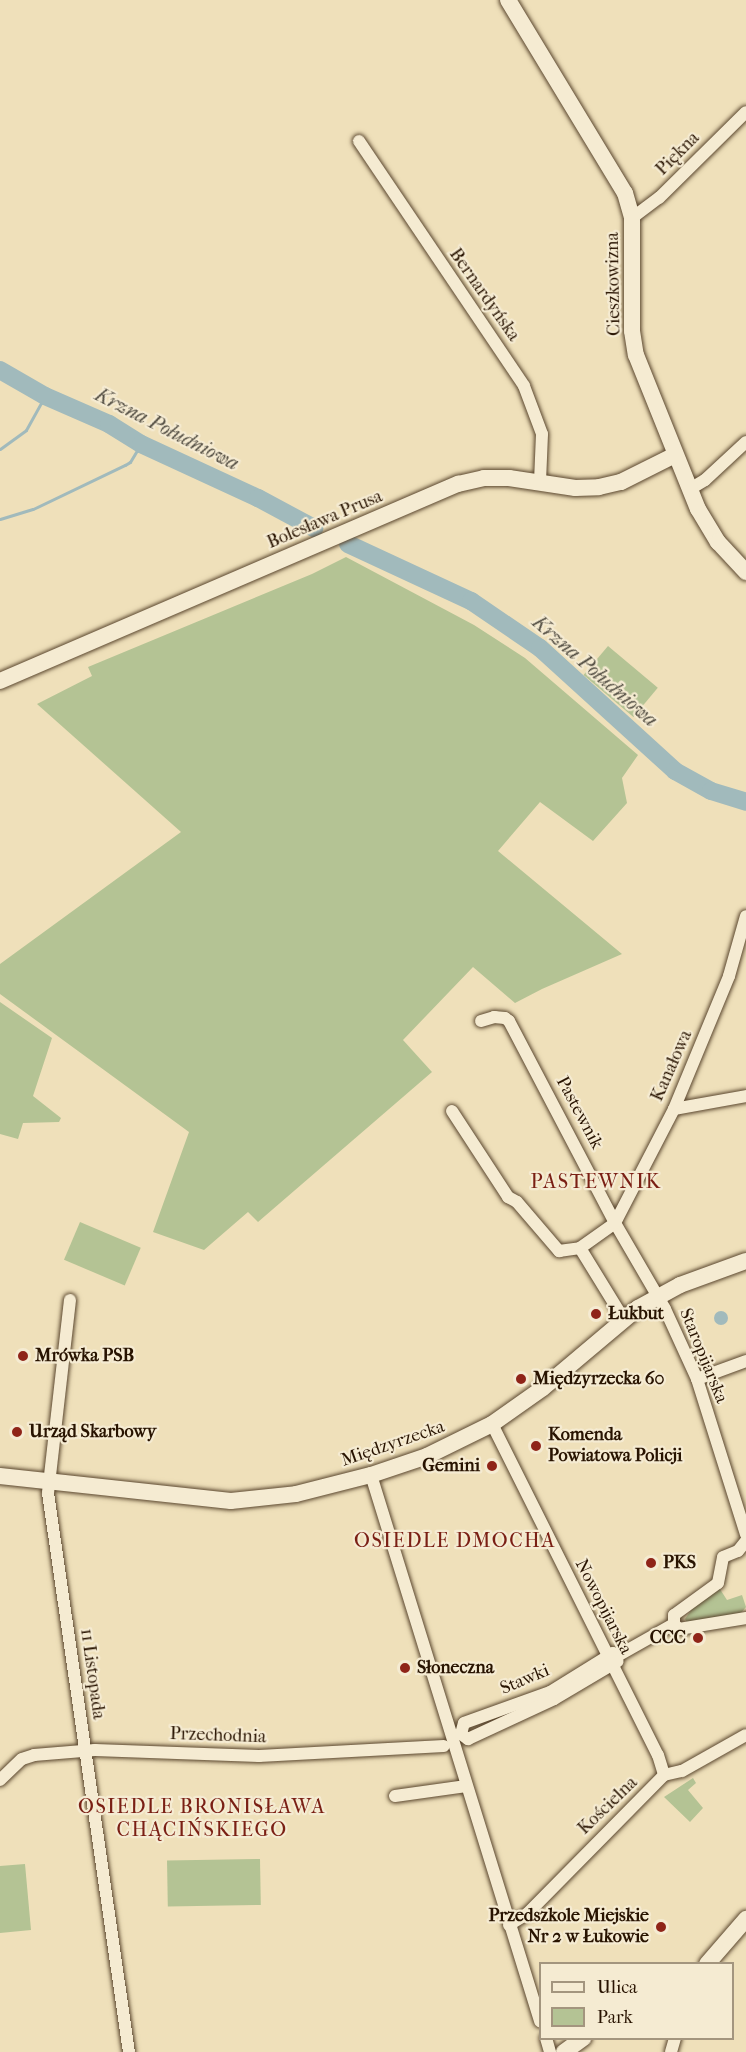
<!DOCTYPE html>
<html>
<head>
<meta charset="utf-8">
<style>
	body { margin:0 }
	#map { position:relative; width:746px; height:2052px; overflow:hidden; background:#efe0ba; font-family:"IM FELL French Canon",serif }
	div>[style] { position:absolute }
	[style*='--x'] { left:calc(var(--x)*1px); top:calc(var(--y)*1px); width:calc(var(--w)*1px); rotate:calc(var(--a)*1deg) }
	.green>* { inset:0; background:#b4c394; transform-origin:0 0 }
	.water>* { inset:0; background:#a1babc }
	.round { border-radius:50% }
	.stream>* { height:3px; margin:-1.5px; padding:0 1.5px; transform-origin:1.5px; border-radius:1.5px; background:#a1babc }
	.river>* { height:18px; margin:-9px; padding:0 9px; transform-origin:9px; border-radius:9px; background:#a1babc }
	.roads { filter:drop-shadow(0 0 2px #5a462e) drop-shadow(0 0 2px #5a462e) }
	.street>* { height:12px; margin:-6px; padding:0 6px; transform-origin:6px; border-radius:6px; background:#f5ebd2 }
	.secondary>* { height:16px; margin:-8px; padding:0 8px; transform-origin:8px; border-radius:8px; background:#f5ebd2 }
	.dots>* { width:16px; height:16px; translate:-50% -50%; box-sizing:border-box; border:3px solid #f5ebd2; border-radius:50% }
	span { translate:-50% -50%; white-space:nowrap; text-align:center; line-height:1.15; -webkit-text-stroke:4.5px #f5ebd2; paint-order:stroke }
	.street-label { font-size:18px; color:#281300 }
	.poi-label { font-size:18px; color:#281300; font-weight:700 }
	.left { translate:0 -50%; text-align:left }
	.right { translate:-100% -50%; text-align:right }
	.water-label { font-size:20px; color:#524d42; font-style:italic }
	.neighbourhood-label { font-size:20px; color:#7a1f14; letter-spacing:1.5px }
	.legend { position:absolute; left:539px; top:1962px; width:195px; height:78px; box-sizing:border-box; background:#f5ebd2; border:2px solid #a3957e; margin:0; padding:8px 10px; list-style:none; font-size:18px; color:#281300 }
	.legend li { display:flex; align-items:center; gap:12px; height:30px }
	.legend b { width:30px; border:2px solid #a3957e }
</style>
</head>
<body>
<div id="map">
	<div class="green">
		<i style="clip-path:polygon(346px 557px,474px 625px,525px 658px,638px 755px,622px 778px,627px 803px,593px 841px,540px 802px,498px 851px,622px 954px,542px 989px,515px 1003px,473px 967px,403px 1040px,432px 1072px,258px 1222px,248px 1212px,204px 1250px,153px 1232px,189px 1132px,0 994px,0 964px,181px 832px,37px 704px,92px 676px,88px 667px,312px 574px)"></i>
		<i style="left:608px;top:646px;width:65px;height:38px;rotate:40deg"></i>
		<i style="clip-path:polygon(0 1002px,52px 1038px,33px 1096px,61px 1118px,59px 1122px,23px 1123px,18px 1139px,0 1134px)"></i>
		<i style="left:80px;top:1222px;width:66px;height:41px;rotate:23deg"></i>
		<i style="clip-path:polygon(718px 1586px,727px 1600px,742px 1595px,746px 1607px,741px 1613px,687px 1622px,685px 1619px,698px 1600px)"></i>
		<i style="clip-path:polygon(693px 1778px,696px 1783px,688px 1790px,703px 1808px,690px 1822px,664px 1797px)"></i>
		<i style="left:260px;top:1859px;width:46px;height:93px;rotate:89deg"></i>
		<i style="clip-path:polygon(25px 1864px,31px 1930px,0 1933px,0 1866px)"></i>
	</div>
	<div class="water">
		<i class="round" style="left:714px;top:1311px;width:14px;height:14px"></i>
	</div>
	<div class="stream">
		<i style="--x:0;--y:449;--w:32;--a:-36"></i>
		<i style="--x:26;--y:430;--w:39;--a:-61"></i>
		<i style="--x:0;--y:519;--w:34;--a:-17"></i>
		<i style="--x:33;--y:509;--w:102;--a:-25.6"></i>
		<i style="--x:125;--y:465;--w:6;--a:-31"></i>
		<i style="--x:130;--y:462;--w:21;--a:-59"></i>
	</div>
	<div class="river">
		<i style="--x:0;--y:370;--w:52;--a:30"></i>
		<i style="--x:45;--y:396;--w:70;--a:23.6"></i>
		<i style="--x:109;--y:424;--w:38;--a:32"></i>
		<i style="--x:141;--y:444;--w:129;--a:24.8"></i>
		<i style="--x:258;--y:498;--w:64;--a:28.2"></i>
		<i style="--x:348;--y:544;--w:136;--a:24.9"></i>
		<i style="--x:471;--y:601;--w:83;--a:34.3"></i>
		<i style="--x:540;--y:648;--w:183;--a:42.3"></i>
		<i style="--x:675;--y:771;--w:41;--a:29.1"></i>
		<i style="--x:711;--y:791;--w:37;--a:17"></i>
	</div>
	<div class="roads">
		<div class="street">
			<i style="--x:359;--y:141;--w:295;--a:56"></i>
			<i style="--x:524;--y:386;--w:51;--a:69.4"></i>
			<i style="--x:542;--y:434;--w:48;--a:92.4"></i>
			<i style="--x:632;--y:218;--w:34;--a:-37"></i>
			<i style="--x:659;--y:198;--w:122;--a:-44.7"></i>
			<i style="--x:690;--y:489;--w:17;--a:-31"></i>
			<i style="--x:705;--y:480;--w:56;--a:-42.8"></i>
			<i style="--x:481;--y:1021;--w:14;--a:-17"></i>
			<i style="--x:494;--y:1017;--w:11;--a:5"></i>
			<i style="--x:505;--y:1018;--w:5;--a:37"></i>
			<i style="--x:509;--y:1021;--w:228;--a:62.3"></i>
			<i style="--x:615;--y:1223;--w:99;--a:59.8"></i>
			<i style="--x:665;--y:1309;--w:77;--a:65.4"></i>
			<i style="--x:697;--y:1379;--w:163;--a:72.5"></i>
			<i style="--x:674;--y:1109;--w:73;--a:-10.2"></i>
			<i style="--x:452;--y:1111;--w:103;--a:56.9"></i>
			<i style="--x:508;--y:1197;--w:10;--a:29"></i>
			<i style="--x:517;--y:1202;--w:65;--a:49.4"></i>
			<i style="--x:559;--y:1251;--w:21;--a:-8"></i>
			<i style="--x:580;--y:1248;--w:43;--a:-35.5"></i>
			<i style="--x:615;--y:1223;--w:128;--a:-62.6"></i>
			<i style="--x:674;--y:1109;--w:144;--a:-67.5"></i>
			<i style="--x:729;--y:976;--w:62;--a:-74.2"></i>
			<i style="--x:580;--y:1248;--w:82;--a:58.4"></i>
			<i style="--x:70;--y:1300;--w:194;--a:96.5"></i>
			<i style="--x:48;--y:1493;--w:565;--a:81.76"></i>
			<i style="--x:697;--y:1379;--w:52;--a:-20.2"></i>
			<i style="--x:492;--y:1424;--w:370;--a:63.4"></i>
			<i style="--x:658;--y:1755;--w:21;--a:73"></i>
			<i style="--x:371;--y:1475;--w:572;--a:72.8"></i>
			<i style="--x:674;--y:1624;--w:9;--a:-90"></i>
			<i style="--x:674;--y:1615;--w:54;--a:-36"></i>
			<i style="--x:718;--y:1583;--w:26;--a:-79"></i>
			<i style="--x:723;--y:1557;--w:16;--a:-22"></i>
			<i style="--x:738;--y:1551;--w:13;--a:-51"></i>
			<i style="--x:461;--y:1734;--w:11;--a:-75"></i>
			<i style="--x:464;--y:1723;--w:91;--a:-19.8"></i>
			<i style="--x:550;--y:1692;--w:74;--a:-31.8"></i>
			<i style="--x:613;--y:1653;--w:6;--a:18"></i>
			<i style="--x:619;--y:1655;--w:63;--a:-29.4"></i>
			<i style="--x:674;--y:1624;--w:7;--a:45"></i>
			<i style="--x:679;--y:1629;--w:68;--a:-9.3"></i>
			<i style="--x:461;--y:1734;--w:9;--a:36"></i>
			<i style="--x:468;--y:1739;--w:95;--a:-24.9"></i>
			<i style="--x:554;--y:1699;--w:74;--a:-30.7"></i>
			<i style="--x:0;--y:1780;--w:30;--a:-44"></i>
			<i style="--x:22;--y:1759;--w:13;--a:-18"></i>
			<i style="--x:34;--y:1755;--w:61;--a:-4.7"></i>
			<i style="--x:95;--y:1750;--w:164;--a:2.1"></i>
			<i style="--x:259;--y:1756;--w:185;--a:-3.1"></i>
			<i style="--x:395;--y:1796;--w:72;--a:-8"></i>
			<i style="--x:509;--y:1925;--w:22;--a:-32"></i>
			<i style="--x:528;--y:1913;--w:194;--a:-45.4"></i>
			<i style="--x:664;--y:1775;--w:18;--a:-13"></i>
			<i style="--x:682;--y:1771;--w:73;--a:-29.4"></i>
			<i style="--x:546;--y:2038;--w:15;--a:74"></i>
			<i style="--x:671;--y:2052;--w:15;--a:-74"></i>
		</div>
		<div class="secondary">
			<i style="--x:508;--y:0;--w:226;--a:58.8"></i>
			<i style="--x:625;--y:193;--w:26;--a:74"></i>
			<i style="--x:632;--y:218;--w:113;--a:90"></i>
			<i style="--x:632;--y:331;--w:24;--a:81"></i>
			<i style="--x:636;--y:355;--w:166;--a:68.1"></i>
			<i style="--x:698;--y:509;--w:39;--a:59"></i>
			<i style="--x:718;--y:542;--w:41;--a:47"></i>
			<i style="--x:0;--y:681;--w:499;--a:-23.3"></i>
			<i style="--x:458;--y:484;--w:27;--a:-13"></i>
			<i style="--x:484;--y:478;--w:25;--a:0"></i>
			<i style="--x:509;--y:478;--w:67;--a:8.6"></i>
			<i style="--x:575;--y:488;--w:24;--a:-2"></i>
			<i style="--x:599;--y:487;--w:23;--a:-13"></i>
			<i style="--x:621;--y:482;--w:60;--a:-26.6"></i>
			<i style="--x:0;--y:1476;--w:232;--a:6.2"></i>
			<i style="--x:231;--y:1501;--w:65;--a:-6.1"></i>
			<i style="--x:296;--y:1494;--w:77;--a:-14.2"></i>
			<i style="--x:371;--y:1475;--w:59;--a:-18.7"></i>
			<i style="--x:427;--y:1456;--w:72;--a:-26.2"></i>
			<i style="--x:492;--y:1424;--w:62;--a:-35.2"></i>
			<i style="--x:543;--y:1388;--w:124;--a:-40.1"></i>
			<i style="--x:638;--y:1308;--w:48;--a:-28.7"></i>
			<i style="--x:680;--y:1285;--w:70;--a:-20"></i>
			<i style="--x:707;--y:1964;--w:60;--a:-49.1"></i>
			<i style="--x:564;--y:2052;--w:24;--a:-36"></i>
		</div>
	</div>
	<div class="dots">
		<i style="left:596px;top:1314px;background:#8f2418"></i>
		<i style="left:23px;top:1356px;background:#8f2418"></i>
		<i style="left:521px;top:1379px;background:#8f2418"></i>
		<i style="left:17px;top:1432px;background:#8f2418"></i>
		<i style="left:536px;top:1446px;background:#8f2418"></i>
		<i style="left:492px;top:1466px;background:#8f2418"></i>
		<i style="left:651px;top:1563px;background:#8f2418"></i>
		<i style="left:698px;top:1638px;background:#8f2418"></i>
		<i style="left:405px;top:1668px;background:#8f2418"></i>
		<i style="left:661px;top:1927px;background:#8f2418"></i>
	</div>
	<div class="street-label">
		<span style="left:678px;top:154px;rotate:-45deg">Piękna</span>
		<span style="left:614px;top:284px;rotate:-91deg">Cieszkowizna</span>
		<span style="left:484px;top:295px;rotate:55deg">Bernardyńska</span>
		<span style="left:325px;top:520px;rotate:-23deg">Bolesława Prusa</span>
		<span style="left:672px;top:1066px;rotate:-66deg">Kanałowa</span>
		<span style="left:579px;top:1113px;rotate:62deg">Pastewnik</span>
		<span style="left:703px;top:1356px;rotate:68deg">Staropijarska</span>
		<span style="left:393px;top:1444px;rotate:-19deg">Międzyrzecka</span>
		<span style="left:603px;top:1607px;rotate:63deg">Nowopijarska</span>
		<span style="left:92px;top:1674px;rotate:82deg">11 Listopada</span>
		<span style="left:525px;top:1680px;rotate:-23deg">Stawki</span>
		<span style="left:218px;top:1736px;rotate:2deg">Przechodnia</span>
		<span style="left:608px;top:1806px;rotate:-44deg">Kościelna</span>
	</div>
	<div class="poi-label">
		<span class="left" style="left:608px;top:1314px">Łukbut</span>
		<span class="left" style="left:35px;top:1356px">Mrówka PSB</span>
		<span class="left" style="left:533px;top:1379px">Międzyrzecka 60</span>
		<span class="left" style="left:29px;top:1432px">Urząd Skarbowy</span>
		<span class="left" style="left:548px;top:1446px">Komenda<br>Powiatowa Policji</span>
		<span class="right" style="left:480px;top:1466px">Gemini</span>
		<span class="left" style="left:663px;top:1563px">PKS</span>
		<span class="right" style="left:686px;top:1638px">CCC</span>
		<span class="left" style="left:417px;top:1668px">Słoneczna</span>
		<span class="right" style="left:649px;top:1927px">Przedszkole Miejskie<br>Nr 2 w Łukowie</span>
	</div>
	<div class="water-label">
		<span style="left:167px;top:429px;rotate:27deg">Krzna Południowa</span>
		<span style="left:595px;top:671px;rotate:41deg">Krzna Południowa</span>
	</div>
	<div class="neighbourhood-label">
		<span style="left:596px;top:1181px">PASTEWNIK</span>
		<span style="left:455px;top:1540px">OSIEDLE DMOCHA</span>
		<span style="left:202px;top:1818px">OSIEDLE BRONISŁAWA<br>CHĄCIŃSKIEGO</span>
	</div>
	<ul class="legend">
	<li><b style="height:8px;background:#f5ebd2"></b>Ulica</li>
	<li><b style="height:16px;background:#b4c394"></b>Park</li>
	</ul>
</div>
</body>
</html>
